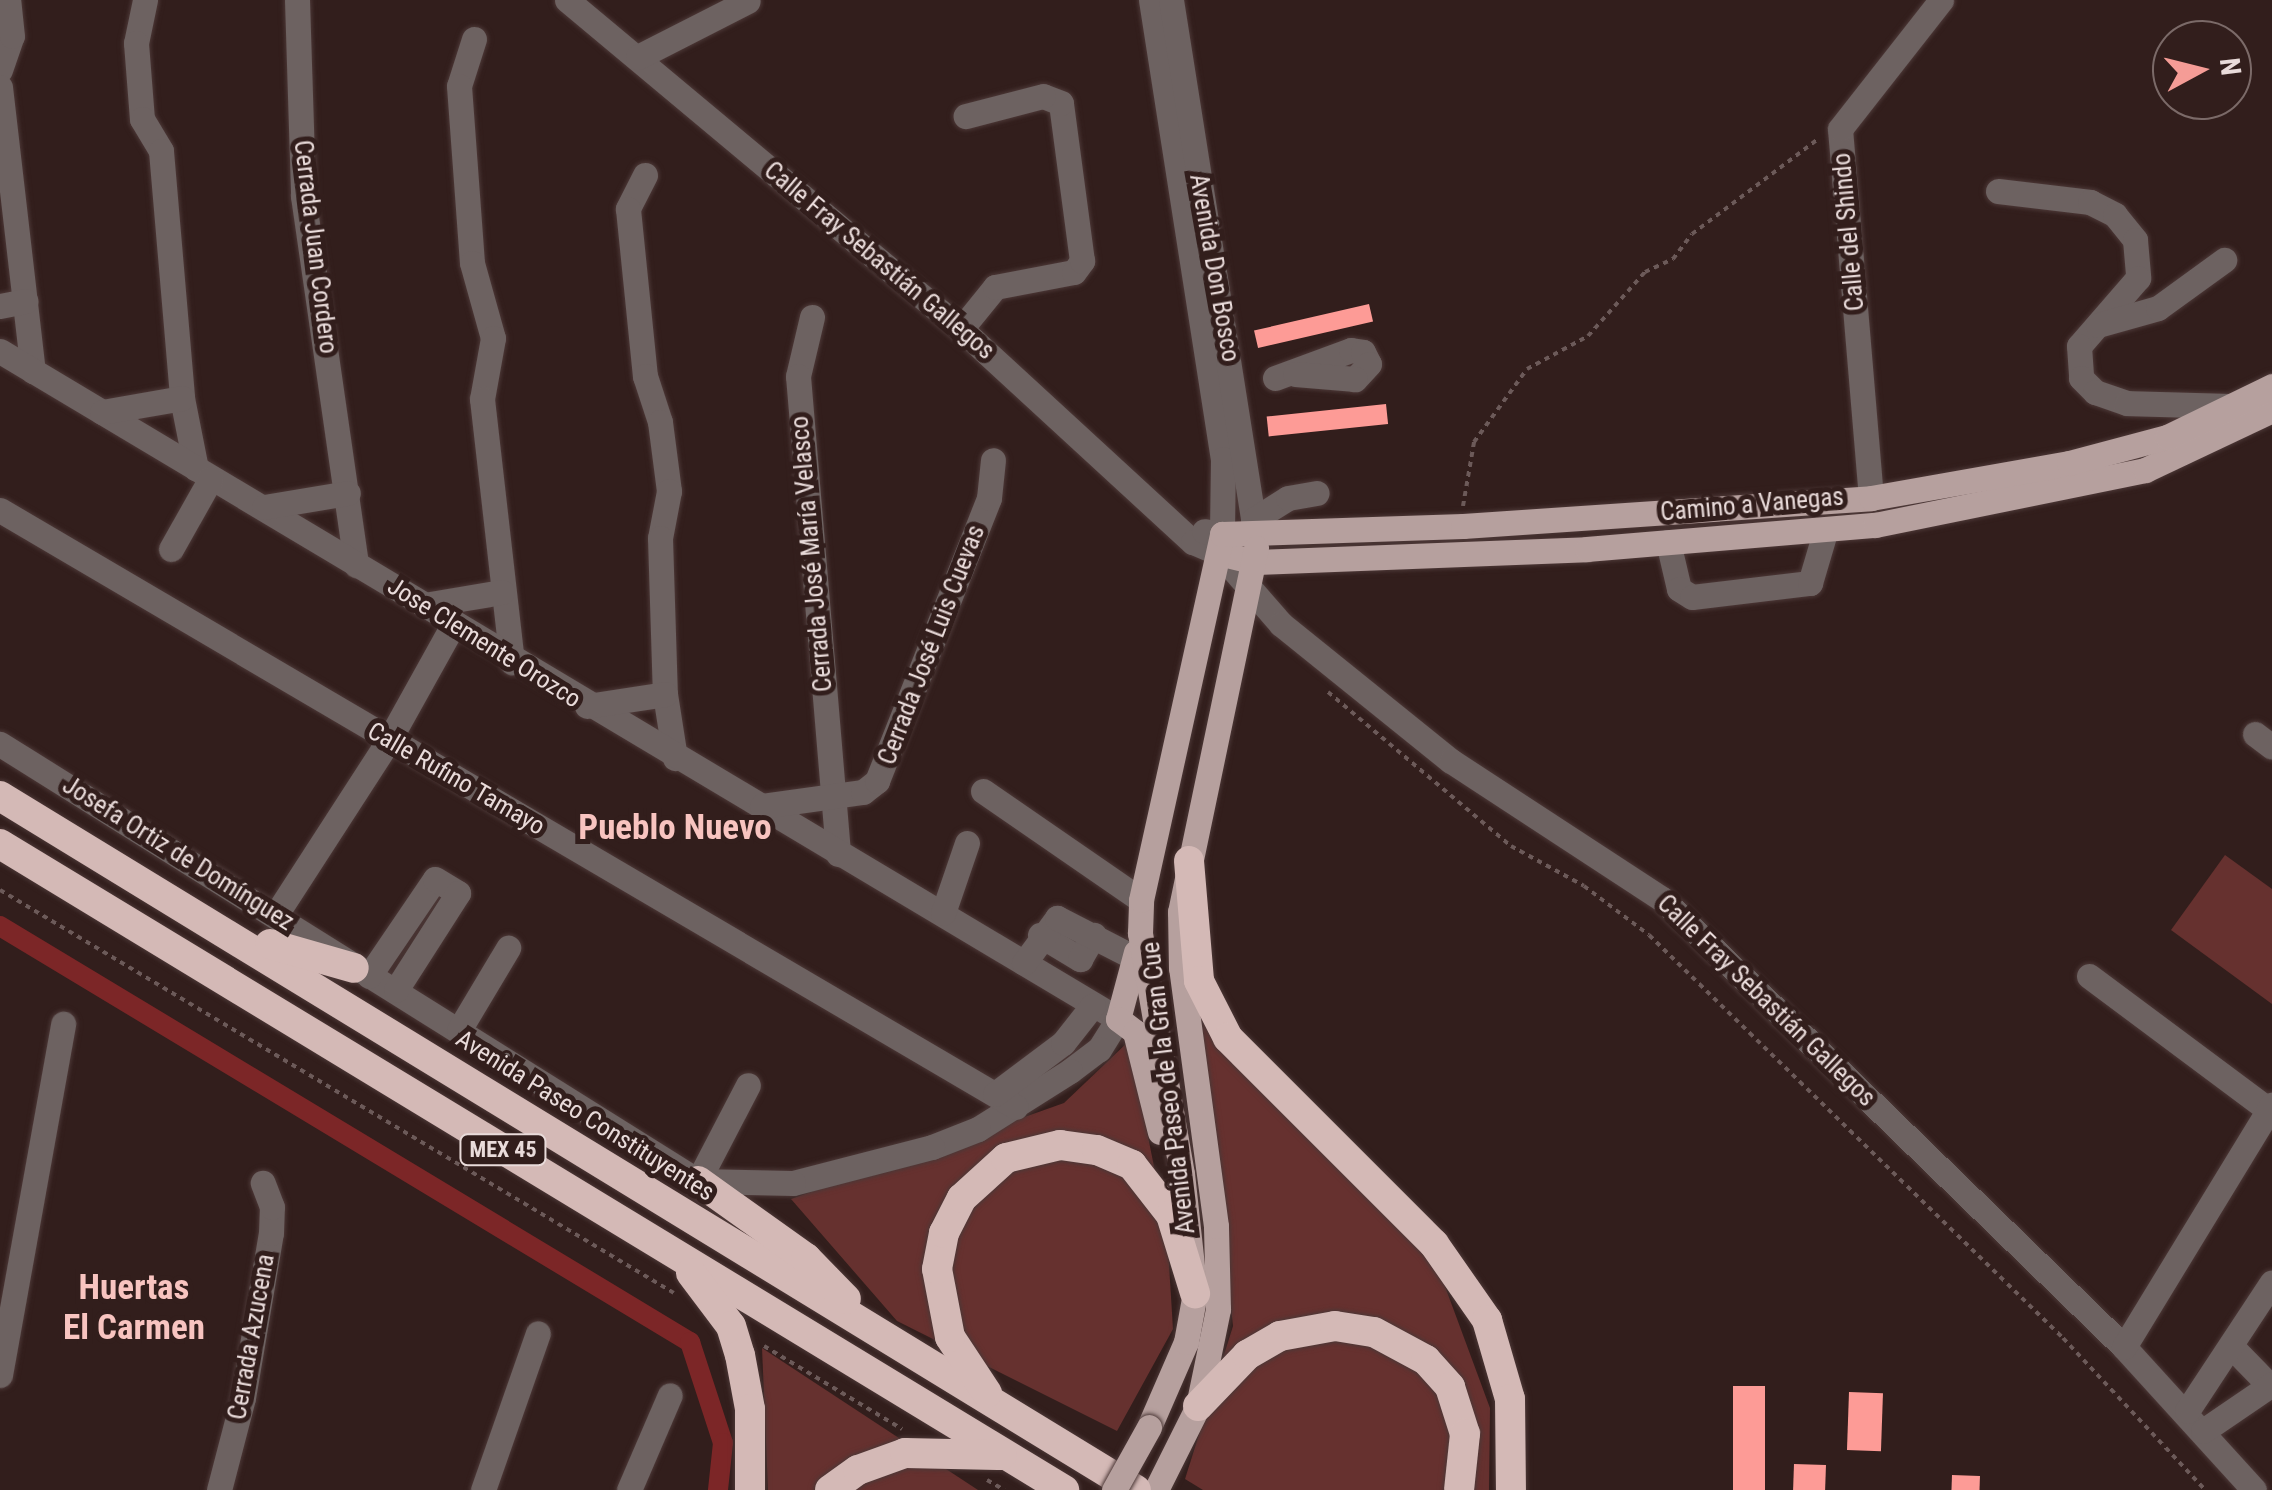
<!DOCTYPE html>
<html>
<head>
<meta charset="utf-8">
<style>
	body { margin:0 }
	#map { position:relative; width:2272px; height:1490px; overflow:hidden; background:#321e1c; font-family:"Roboto Condensed",sans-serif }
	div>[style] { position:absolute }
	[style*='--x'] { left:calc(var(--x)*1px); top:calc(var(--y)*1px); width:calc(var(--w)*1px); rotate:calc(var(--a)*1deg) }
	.green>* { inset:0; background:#66312f }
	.canal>* { height:20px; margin:-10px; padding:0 10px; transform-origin:10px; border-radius:10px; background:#7c2627 }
	.building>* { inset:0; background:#fd9b96; transform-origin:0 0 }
	.path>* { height:4px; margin-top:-2px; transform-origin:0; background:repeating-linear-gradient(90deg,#6c5a59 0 5px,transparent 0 10px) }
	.roads { filter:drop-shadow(0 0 2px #4c3837) drop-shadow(0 0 2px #4c3837) }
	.minor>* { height:25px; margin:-12.5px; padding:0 12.5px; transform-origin:12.5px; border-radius:12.5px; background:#6d6261 }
	.major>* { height:25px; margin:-12.5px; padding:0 12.5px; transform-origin:12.5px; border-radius:12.5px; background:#b6a09e }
	.highway>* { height:30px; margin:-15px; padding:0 15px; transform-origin:15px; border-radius:15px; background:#d4b9b6 }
	.bridges { filter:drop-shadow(0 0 2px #4c3837) drop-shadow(0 0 2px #4c3837) }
	.major-bridge>* { height:25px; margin:-12.5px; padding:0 12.5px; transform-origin:12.5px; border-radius:12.5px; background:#b6a09e }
	span { translate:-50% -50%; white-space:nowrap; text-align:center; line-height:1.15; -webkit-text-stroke:10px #321e1c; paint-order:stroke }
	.shield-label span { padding:2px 8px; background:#321e1c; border:2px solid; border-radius:8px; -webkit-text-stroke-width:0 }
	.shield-label { font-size:22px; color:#e9dbda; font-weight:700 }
	.street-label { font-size:25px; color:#e9dbda }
	.district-label { font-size:35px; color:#f8c4c0; font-weight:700 }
	.north { position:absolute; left:2152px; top:20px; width:100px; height:100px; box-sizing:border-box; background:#321e1c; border:2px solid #7b6a68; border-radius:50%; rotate:83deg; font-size:28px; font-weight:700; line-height:40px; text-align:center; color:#e9dbda }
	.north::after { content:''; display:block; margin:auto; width:35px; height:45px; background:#f59c96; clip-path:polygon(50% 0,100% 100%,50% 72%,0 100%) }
</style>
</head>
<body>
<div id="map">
	<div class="green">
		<i style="clip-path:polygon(2225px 855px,2272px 889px,2272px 1004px,2171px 930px)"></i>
		<i style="clip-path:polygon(1201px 1020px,1436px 1262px,1490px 1408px,1489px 1490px,1203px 1490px,1185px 1479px,1233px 1326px)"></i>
		<i style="clip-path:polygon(1129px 1041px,1167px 1232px,1173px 1329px,1117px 1431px,897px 1321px,791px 1199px,1064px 1103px)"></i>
		<i style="clip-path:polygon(762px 1348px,978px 1490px,768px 1490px)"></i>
	</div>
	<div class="canal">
		<i style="--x:0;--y:926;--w:806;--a:31.09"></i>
		<i style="--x:690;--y:1342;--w:106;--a:71.9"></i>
		<i style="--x:723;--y:1443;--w:47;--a:96.1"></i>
	</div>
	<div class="building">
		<i style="left:1369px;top:304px;width:18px;height:118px;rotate:77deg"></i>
		<i style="left:1386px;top:404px;width:20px;height:120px;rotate:84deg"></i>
		<i style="left:1733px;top:1386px;width:32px;height:104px"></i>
		<i style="left:1849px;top:1392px;width:34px;height:58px;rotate:2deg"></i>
		<i style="left:1794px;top:1464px;width:32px;height:26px;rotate:2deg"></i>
		<i style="left:1952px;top:1475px;width:28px;height:15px;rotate:2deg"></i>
	</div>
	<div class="path">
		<i style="--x:1463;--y:506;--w:65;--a:-80.2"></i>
		<i style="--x:1474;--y:442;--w:90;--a:-54"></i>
		<i style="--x:1527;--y:369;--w:69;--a:-28.4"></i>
		<i style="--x:1588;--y:336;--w:86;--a:-48.3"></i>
		<i style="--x:1645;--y:272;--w:31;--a:-25"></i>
		<i style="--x:1673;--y:259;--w:31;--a:-53"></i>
		<i style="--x:1692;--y:234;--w:158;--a:-37"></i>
		<i style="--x:1328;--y:692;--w:239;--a:40.1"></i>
		<i style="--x:1511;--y:846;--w:83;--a:28.7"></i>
		<i style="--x:1584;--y:886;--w:81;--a:37"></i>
		<i style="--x:1649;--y:935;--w:578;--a:44.23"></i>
		<i style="--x:2063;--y:1338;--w:208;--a:46.9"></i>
		<i style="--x:0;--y:890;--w:785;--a:30.88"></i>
		<i style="--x:764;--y:1346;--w:161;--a:31"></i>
		<i style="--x:987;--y:1480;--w:20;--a:30"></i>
	</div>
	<div class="roads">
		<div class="minor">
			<i style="--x:145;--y:0;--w:44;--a:101.8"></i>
			<i style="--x:136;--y:43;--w:76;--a:85.5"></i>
			<i style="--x:142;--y:119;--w:37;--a:59"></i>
			<i style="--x:161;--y:151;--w:248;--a:85.1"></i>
			<i style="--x:182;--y:398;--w:72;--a:78.8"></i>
			<i style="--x:297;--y:0;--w:196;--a:88.2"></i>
			<i style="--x:303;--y:196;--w:373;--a:81.8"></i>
			<i style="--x:567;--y:0;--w:513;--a:39.86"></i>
			<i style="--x:961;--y:329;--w:315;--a:42.6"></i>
			<i style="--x:1193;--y:542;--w:28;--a:23"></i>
			<i style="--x:1219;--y:553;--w:94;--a:48.9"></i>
			<i style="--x:1281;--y:624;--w:218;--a:38.9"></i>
			<i style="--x:1451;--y:761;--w:252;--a:33.2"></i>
			<i style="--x:1662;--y:899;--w:644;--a:44.12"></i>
			<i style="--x:2124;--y:1347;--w:193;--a:47.7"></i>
			<i style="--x:1151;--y:0;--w:465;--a:81.1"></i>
			<i style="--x:1223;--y:459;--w:75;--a:90.8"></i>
			<i style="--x:1222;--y:534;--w:18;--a:-171"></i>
			<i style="--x:1171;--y:0;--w:544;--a:81.01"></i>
			<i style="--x:474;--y:39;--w:49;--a:107.7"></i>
			<i style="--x:459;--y:86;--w:177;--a:85.8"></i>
			<i style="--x:472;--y:263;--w:78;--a:74.4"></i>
			<i style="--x:493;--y:338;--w:62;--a:100.2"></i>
			<i style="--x:482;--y:399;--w:265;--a:83.5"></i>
			<i style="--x:638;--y:57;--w:123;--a:-27"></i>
			<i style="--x:0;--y:70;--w:36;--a:-71"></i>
			<i style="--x:12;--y:36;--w:36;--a:-96"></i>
			<i style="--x:0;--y:87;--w:286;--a:83.4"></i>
			<i style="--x:645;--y:175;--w:38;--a:117"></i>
			<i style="--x:628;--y:209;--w:168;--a:84.2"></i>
			<i style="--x:645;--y:376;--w:48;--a:71.9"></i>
			<i style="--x:660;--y:422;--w:70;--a:82.6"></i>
			<i style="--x:669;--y:491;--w:48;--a:100.8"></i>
			<i style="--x:660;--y:538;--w:156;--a:88.2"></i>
			<i style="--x:665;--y:694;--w:65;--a:81.1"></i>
			<i style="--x:1998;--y:191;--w:93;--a:6.8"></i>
			<i style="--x:2090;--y:202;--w:28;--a:27"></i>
			<i style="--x:2115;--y:215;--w:32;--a:51"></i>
			<i style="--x:2135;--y:240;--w:38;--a:85"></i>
			<i style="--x:2138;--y:278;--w:90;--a:130.9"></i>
			<i style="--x:2079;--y:346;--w:32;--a:86"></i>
			<i style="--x:2081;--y:378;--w:20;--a:45"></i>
			<i style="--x:2095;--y:392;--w:34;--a:19"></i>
			<i style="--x:2127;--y:403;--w:109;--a:1.6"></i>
			<i style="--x:0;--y:306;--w:26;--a:-11"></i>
			<i style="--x:812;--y:317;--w:61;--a:103.3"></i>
			<i style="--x:798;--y:376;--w:480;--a:85.2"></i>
			<i style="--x:2098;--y:325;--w:62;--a:-15.8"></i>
			<i style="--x:2158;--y:308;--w:82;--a:-36"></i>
			<i style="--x:961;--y:329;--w:54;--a:-51"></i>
			<i style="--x:995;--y:287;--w:80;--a:-10.8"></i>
			<i style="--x:1074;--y:272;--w:14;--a:-54"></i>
			<i style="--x:1082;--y:261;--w:159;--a:-97.6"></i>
			<i style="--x:1061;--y:103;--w:19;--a:-159"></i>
			<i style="--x:1043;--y:96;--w:80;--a:165.4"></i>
			<i style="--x:0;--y:351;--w:1302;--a:30.86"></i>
			<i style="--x:1118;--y:1019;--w:36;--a:122"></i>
			<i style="--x:1099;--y:1049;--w:36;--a:143"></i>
			<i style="--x:1070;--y:1071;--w:109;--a:147.8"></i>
			<i style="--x:978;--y:1129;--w:49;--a:158.6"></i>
			<i style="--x:932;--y:1147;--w:144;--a:165.5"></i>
			<i style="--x:793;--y:1183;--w:95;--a:-178.8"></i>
			<i style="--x:698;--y:1181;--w:824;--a:-147.95"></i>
			<i style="--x:1275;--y:378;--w:81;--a:-20.2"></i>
			<i style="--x:1351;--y:350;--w:12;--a:9"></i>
			<i style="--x:1363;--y:352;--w:13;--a:63"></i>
			<i style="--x:1369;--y:364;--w:21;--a:133"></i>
			<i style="--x:1355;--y:379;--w:60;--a:-175.2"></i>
			<i style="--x:102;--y:412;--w:81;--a:-9.9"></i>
			<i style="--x:1871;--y:498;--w:370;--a:-94.8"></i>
			<i style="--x:1840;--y:129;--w:164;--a:-51.9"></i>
			<i style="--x:264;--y:507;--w:85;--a:-9.5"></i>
			<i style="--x:0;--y:510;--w:1178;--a:30.44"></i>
			<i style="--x:1253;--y:520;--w:41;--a:-32.2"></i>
			<i style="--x:1288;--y:498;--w:29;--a:-10"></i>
			<i style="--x:1668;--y:542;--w:48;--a:76.8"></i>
			<i style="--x:1679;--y:589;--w:15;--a:32"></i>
			<i style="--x:1692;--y:597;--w:119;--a:-6.8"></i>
			<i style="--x:1810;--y:583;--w:56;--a:-73.5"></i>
			<i style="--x:171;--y:549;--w:81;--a:-60.6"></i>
			<i style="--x:424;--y:605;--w:79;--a:-9.5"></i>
			<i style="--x:587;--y:706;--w:79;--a:-8.7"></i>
			<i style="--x:2255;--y:734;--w:21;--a:37"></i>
			<i style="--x:983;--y:791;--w:192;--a:34.6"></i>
			<i style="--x:762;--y:806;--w:102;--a:-7.9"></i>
			<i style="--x:863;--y:792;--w:18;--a:-38"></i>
			<i style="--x:877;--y:781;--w:304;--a:-68.4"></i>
			<i style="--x:989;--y:498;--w:38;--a:-84"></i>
			<i style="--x:277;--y:913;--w:206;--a:-57.1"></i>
			<i style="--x:389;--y:740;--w:134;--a:-60.9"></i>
			<i style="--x:943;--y:913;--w:74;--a:-71.1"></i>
			<i style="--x:1040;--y:935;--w:47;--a:31"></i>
			<i style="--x:1080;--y:959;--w:28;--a:-60"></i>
			<i style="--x:1024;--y:963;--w:56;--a:-53.7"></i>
			<i style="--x:1057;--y:918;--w:88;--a:27.1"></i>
			<i style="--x:369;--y:976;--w:117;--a:-55.8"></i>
			<i style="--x:435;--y:879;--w:27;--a:31"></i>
			<i style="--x:458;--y:893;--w:115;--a:122.6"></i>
			<i style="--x:2089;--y:976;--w:224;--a:36.7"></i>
			<i style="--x:459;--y:1030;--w:96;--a:-59.1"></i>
			<i style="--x:995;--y:1094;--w:85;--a:-36.9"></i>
			<i style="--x:1063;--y:1043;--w:48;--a:-51.7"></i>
			<i style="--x:698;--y:1181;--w:108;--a:-62.5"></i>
			<i style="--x:2124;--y:1347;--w:284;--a:-58.6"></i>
			<i style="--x:2232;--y:1347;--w:54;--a:45.7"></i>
			<i style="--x:0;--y:1375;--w:357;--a:-79.8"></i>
			<i style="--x:2187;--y:1411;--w:154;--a:-56.6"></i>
			<i style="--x:2203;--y:1431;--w:83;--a:-34.3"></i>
			<i style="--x:219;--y:1490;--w:95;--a:-75.4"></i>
			<i style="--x:243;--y:1398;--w:167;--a:-80.4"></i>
			<i style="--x:271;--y:1233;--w:26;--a:-88"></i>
			<i style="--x:272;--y:1207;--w:26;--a:-111"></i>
			<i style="--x:483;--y:1490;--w:166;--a:-70.7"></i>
			<i style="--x:629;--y:1490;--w:103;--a:-66.7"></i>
		</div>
		<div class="major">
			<i style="--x:1219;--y:553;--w:38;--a:14"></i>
			<i style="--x:1256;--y:562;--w:331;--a:-2.2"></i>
			<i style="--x:1587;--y:549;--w:289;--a:-4.8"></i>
			<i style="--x:1875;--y:525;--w:276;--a:-11.5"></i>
			<i style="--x:2145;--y:470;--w:140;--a:-25.3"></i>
			<i style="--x:1136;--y:952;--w:69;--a:105"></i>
			<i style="--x:1118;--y:1019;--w:21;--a:37"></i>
			<i style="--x:1135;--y:1032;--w:103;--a:76"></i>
			<i style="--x:1149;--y:1427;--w:93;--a:-66.5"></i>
			<i style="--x:1186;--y:1342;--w:50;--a:-79.6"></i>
			<i style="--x:1195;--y:1293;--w:120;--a:-96.2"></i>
			<i style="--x:1182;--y:1174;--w:245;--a:-99.9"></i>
			<i style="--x:1140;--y:933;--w:33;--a:-88"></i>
			<i style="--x:1141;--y:900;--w:375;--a:-77.5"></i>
			<i style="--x:1222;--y:534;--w:241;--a:-1.9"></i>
			<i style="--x:1463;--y:526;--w:409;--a:-3.9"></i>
			<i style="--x:1871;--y:498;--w:201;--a:-10"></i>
			<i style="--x:2069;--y:463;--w:101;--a:-14.9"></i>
			<i style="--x:2167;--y:437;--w:117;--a:-25.9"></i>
			<i style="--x:1156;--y:1490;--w:94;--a:-63.4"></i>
			<i style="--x:1198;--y:1406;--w:99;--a:-78.3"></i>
			<i style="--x:1218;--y:1309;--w:83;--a:-91.4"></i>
			<i style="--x:1216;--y:1226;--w:260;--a:-97.7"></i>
			<i style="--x:1181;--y:968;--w:56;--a:-91"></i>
			<i style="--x:1180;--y:912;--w:372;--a:-78.2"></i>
		</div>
		<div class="highway">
			<i style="--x:0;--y:796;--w:1331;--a:31.42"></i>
			<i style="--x:0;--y:844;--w:1245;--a:31.26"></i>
			<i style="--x:1189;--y:861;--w:120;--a:85.2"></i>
			<i style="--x:1199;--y:981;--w:64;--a:63"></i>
			<i style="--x:1228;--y:1038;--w:291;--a:45"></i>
			<i style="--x:1434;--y:1244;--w:93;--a:55.1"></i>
			<i style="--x:1487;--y:1320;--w:82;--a:73.8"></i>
			<i style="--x:1510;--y:1399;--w:91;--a:89.4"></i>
			<i style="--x:270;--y:944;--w:87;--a:15.9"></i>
			<i style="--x:698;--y:1181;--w:133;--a:35.5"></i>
			<i style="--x:806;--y:1258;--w:57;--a:45.7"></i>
			<i style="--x:691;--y:1273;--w:66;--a:53"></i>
			<i style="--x:731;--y:1326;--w:30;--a:73"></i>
			<i style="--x:740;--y:1355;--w:55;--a:79.5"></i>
			<i style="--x:750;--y:1409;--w:81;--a:90"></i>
			<i style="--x:987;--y:1393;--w:67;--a:-123.5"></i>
			<i style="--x:950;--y:1337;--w:69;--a:-100.8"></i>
			<i style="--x:937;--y:1269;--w:37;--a:-79"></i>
			<i style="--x:944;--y:1233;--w:39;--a:-63"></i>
			<i style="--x:962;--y:1198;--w:59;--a:-42.3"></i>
			<i style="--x:1006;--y:1158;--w:56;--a:-13.5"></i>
			<i style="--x:1060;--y:1145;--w:37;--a:8"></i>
			<i style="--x:1097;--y:1150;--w:38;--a:23"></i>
			<i style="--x:1132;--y:1165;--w:63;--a:52"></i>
			<i style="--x:1171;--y:1215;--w:82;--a:72.9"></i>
			<i style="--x:1198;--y:1406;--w:71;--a:-46.1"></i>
			<i style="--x:1247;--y:1355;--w:38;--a:-30"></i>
			<i style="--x:1280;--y:1336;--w:56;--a:-10.3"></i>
			<i style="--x:1335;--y:1326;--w:39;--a:9"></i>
			<i style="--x:1374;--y:1332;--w:59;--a:28.3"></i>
			<i style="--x:1426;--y:1360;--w:36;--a:48"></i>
			<i style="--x:1450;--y:1387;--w:49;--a:72.3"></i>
			<i style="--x:1465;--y:1434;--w:56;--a:96.1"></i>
			<i style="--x:830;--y:1490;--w:34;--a:-36"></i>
			<i style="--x:858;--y:1470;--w:50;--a:-19.9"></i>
			<i style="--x:905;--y:1453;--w:97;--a:1.2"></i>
		</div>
	</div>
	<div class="bridges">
		<div class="major-bridge">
			<i style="--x:1114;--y:1490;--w:72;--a:-60.9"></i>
		</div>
	</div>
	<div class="shield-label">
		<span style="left:503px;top:1150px">MEX 45</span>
	</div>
	<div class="street-label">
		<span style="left:1849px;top:232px;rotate:-95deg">Calle del Shindo</span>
		<span style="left:315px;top:247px;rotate:83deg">Cerrada Juan Cordero</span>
		<span style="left:879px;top:261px;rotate:40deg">Calle Fray Sebastián Gallegos</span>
		<span style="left:1214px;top:268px;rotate:80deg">Avenida Don Bosco</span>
		<span style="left:1752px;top:505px;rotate:-5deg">Camino a Vanegas</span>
		<span style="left:812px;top:554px;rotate:-95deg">Cerrada José María Velasco</span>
		<span style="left:484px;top:643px;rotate:32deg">Jose Clemente Orozco</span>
		<span style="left:932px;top:645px;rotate:-69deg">Cerrada José Luis Cuevas</span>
		<span style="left:456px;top:779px;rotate:30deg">Calle Rufino Tamayo</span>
		<span style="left:178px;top:854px;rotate:32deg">Josefa Ortiz de Domínguez</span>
		<span style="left:1766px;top:1001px;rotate:44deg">Calle Fray Sebastián Gallegos</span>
		<span style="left:1169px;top:1088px;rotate:-97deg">Avenida Paseo de la Gran Cue</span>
		<span style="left:585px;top:1116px;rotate:32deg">Avenida Paseo Constituyentes</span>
		<span style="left:252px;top:1337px;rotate:-80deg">Cerrada Azucena</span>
	</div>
	<div class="district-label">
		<span style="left:675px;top:828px">Pueblo Nuevo</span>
		<span style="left:134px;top:1308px">Huertas<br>El Carmen</span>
	</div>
	<div class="north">N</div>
</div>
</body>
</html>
